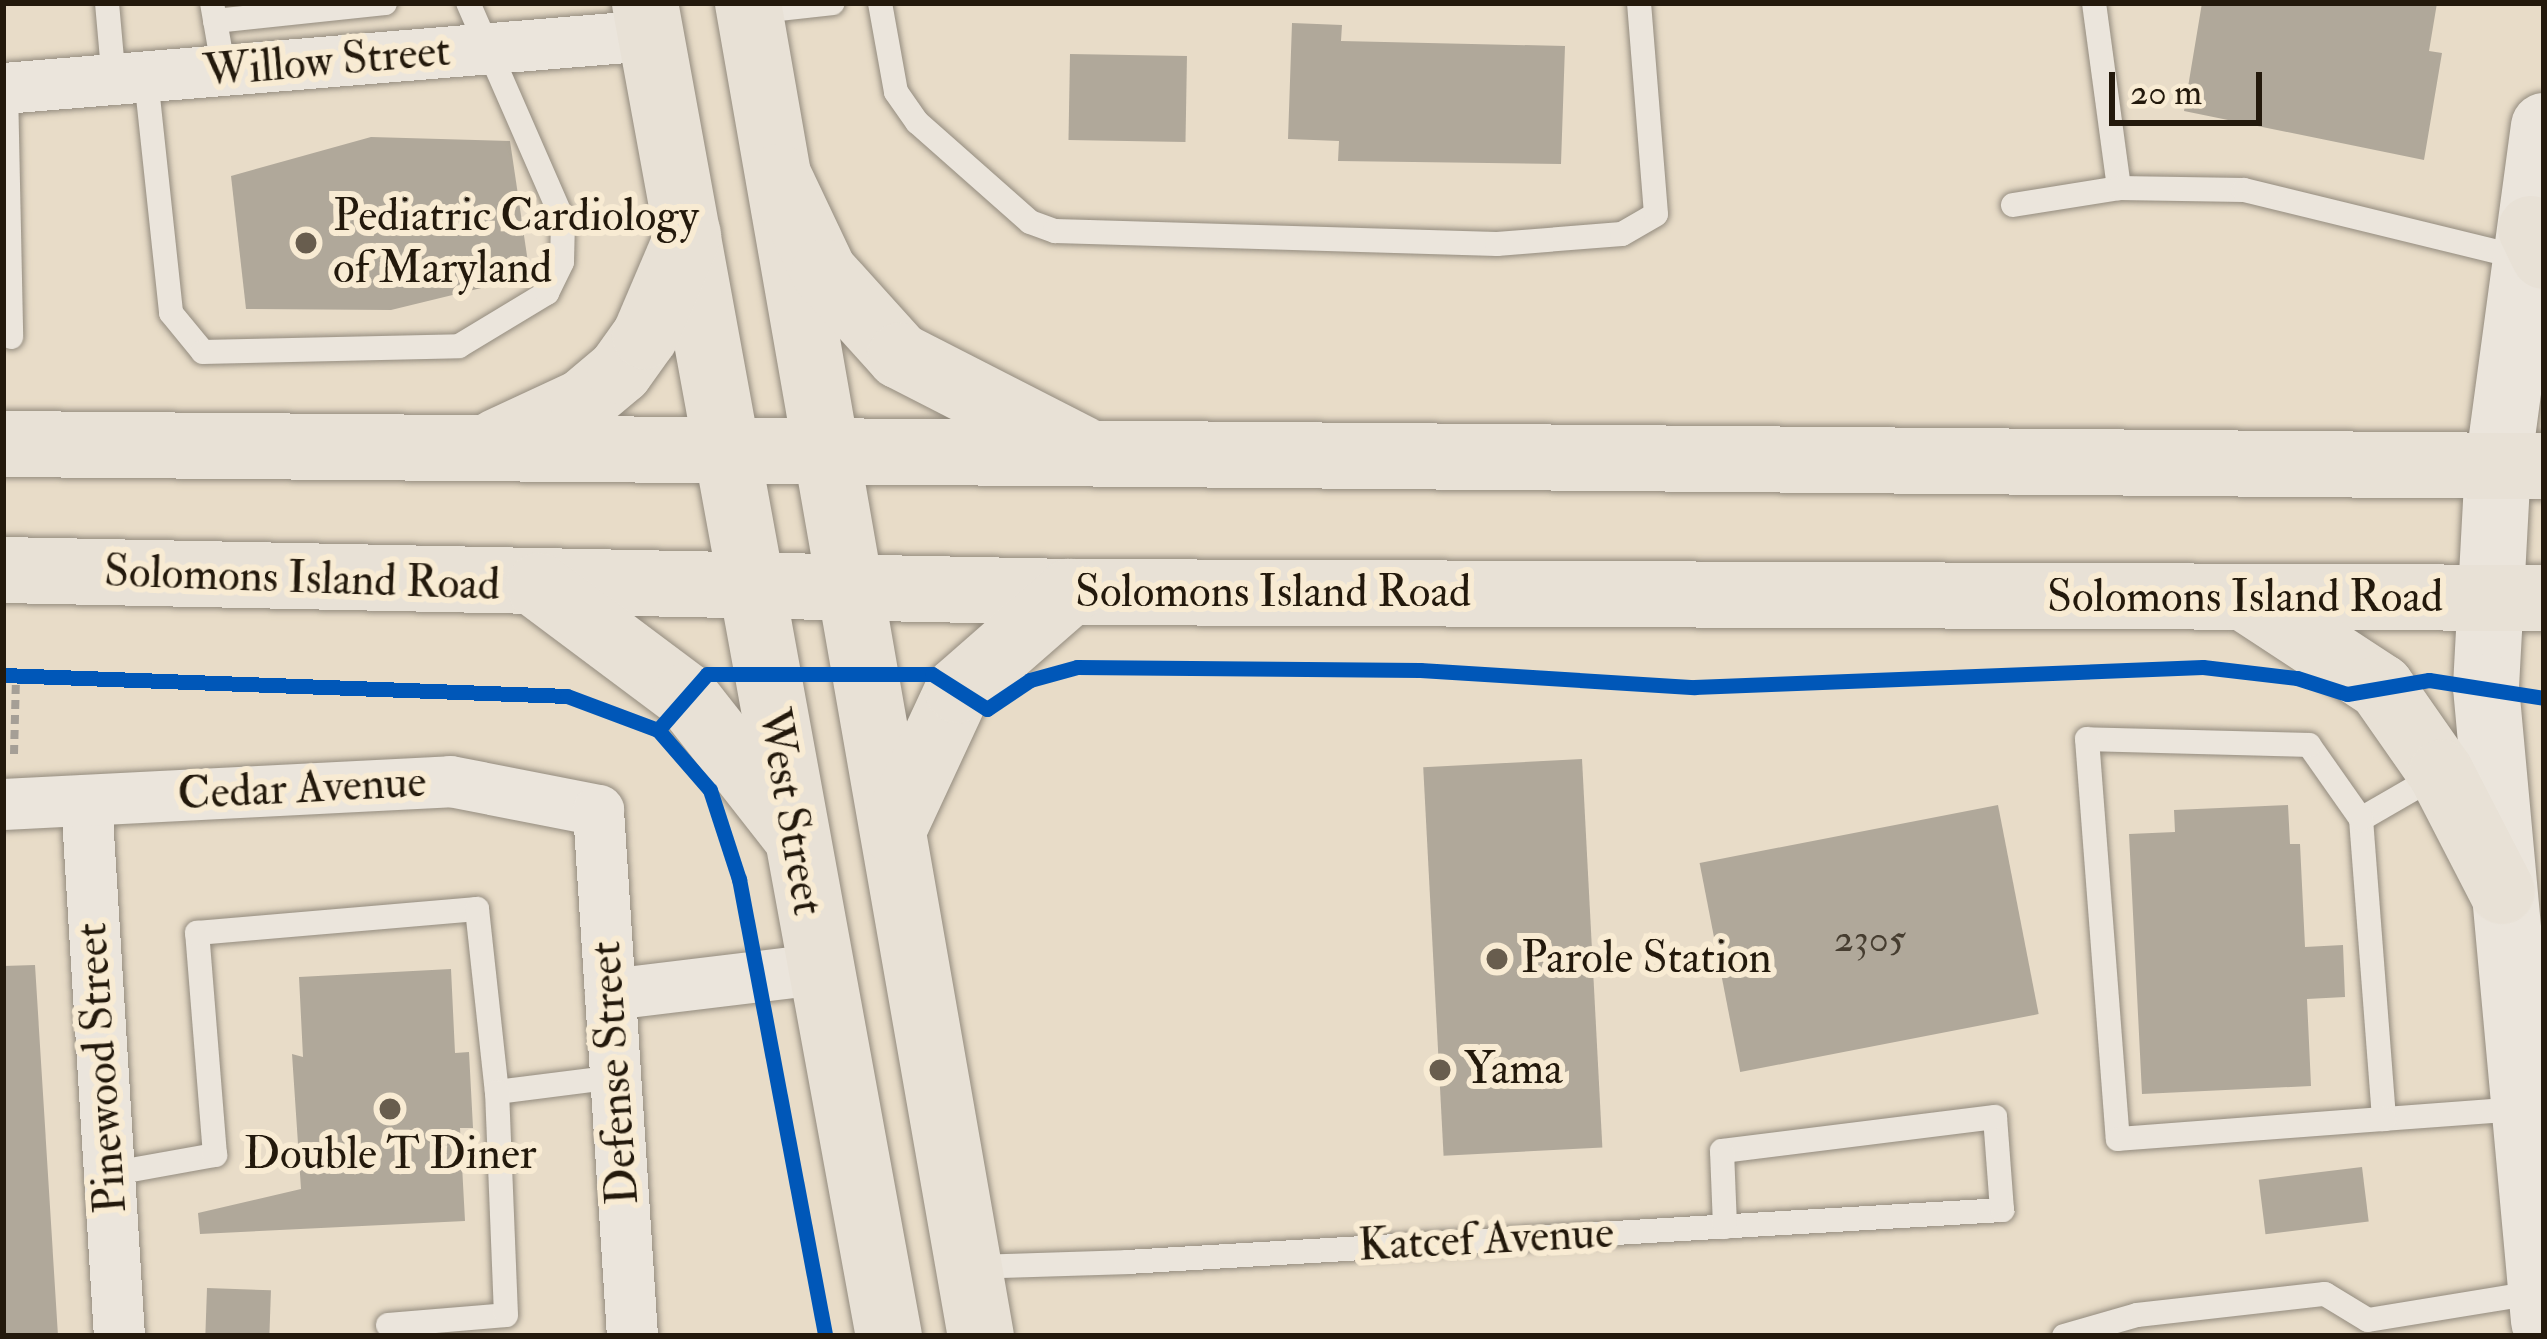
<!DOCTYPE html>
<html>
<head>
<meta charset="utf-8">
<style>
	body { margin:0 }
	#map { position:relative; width:2547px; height:1339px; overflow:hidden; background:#e8dcc8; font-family:"IM FELL Double Pica",serif }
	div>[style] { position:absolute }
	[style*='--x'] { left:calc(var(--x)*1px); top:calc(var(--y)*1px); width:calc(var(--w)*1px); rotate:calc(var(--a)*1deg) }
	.building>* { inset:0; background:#b0a89a; transform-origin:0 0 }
	.path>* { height:8px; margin-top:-4px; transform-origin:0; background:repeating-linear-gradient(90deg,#a59f96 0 9px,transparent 0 15px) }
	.roads { filter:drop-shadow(0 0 3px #938b7e) drop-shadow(0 0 3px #938b7e) }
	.lane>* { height:24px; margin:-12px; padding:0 12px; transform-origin:12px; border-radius:12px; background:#ebe5dc }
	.street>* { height:51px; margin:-25.5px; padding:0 25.5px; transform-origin:25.5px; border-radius:25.5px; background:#ebe5dc }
	.secondary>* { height:66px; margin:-33px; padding:0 33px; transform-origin:33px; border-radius:33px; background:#ebe5dc }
	.primary>* { height:66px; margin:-33px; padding:0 33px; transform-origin:33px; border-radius:33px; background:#e8e1d6 }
	.highway>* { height:66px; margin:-33px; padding:0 33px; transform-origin:33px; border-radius:33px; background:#e8e1d6 }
	.cycleway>* { height:15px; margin:-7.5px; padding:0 7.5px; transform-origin:7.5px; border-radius:7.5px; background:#0057b8 }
	.dots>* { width:33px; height:33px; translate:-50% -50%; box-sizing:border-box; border:6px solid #f8ebd3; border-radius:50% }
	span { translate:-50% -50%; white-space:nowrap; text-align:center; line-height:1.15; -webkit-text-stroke:12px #f8ebd3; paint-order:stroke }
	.number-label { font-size:39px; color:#463d30 }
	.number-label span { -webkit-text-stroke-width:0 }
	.street-label { font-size:45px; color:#23190c }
	.poi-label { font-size:45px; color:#23190c }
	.left { translate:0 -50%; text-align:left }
	.frame { position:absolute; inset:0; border:6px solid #23190c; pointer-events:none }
	.scale { position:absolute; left:2109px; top:72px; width:153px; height:54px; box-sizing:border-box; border:6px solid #23190c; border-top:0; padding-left:15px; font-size:36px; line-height:42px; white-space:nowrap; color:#23190c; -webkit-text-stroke:9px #f8ebd3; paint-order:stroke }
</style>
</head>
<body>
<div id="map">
	<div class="building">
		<i style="clip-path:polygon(2202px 3px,2437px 3px,2429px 51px,2442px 53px,2424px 160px,2184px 111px)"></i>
		<i style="clip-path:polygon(1292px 23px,1342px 25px,1341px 41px,1565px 46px,1561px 164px,1338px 161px,1339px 141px,1288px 139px)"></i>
		<i style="left:1070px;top:54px;width:117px;height:86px;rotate:1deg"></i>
		<i style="clip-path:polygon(371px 137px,510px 141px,530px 276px,391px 310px,246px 309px,231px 176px)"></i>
		<i style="left:1582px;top:759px;width:389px;height:159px;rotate:87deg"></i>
		<i style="left:1998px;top:805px;width:213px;height:304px;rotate:79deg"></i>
		<i style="clip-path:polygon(2288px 805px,2290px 844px,2300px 844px,2305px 947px,2343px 945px,2345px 997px,2307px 999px,2311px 1086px,2142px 1094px,2129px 834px,2175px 832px,2174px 810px)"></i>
		<i style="clip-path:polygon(35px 965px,58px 1336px,3px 1336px,3px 966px)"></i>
		<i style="clip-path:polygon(451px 969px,455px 1053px,469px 1052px,473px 1128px,460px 1128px,465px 1221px,200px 1234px,198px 1213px,301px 1189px,292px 1054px,303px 1057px,299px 977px)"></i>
		<i style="left:2362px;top:1167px;width:55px;height:104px;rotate:83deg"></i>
		<i style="left:207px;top:1288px;width:64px;height:48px;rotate:2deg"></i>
	</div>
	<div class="path">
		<i style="--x:14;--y:754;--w:79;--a:-88.5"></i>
	</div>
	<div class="roads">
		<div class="lane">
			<i style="--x:107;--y:3;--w:78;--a:84.9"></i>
			<i style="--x:212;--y:3;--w:70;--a:80.1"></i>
			<i style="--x:880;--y:3;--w:90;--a:79.8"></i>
			<i style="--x:896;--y:92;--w:37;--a:55"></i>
			<i style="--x:917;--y:122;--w:151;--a:41.5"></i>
			<i style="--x:1030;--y:222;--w:27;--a:20"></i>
			<i style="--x:1055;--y:231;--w:442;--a:1.7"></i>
			<i style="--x:1497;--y:244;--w:125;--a:-4.6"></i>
			<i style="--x:1622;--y:234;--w:39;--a:-30"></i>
			<i style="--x:1656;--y:214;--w:212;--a:-94.6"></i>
			<i style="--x:2094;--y:3;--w:187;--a:82.3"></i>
			<i style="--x:752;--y:12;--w:81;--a:-6.3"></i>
			<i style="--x:215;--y:21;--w:171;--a:-6"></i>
			<i style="--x:146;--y:78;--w:236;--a:83.9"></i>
			<i style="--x:171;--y:313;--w:50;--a:50.6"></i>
			<i style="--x:203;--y:352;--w:256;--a:-1.3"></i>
			<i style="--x:459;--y:346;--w:103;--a:-31.1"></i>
			<i style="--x:547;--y:293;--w:34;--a:-64"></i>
			<i style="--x:562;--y:262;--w:42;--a:-88.6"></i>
			<i style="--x:563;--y:220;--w:237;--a:-113.6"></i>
			<i style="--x:6;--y:88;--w:249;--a:88.8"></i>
			<i style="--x:2013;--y:205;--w:107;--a:-9.1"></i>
			<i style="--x:2119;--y:188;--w:125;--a:0.9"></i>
			<i style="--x:2244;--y:190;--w:288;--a:13.7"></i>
			<i style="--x:2439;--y:774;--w:90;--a:150"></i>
			<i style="--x:2361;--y:819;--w:301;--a:85.6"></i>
			<i style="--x:2384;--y:1119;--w:137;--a:-4.2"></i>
			<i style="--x:2361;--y:819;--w:90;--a:-125.1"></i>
			<i style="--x:2309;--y:745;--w:222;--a:-178.5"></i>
			<i style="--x:2087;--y:739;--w:401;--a:85.6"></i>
			<i style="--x:2118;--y:1139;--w:267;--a:-4.3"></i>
			<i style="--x:109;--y:1174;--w:108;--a:-10.2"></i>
			<i style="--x:215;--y:1155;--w:223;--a:-94.6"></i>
			<i style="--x:197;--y:933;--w:281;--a:-4.9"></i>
			<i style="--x:477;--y:909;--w:184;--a:83.8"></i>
			<i style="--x:497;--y:1092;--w:120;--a:-7.2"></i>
			<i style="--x:972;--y:1267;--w:155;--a:-1.8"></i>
			<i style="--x:1127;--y:1262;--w:877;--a:-3.4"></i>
			<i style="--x:2002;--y:1210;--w:93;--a:-94.3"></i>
			<i style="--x:1995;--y:1117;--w:275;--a:172.9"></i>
			<i style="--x:1722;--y:1151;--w:76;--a:87.7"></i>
			<i style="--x:388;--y:1325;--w:118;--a:-4.8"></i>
			<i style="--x:506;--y:1315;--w:223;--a:-92.3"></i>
			<i style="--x:2064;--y:1336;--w:76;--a:-16"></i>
			<i style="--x:2137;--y:1315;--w:189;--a:-6.4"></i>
			<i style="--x:2325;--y:1294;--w:50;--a:31.2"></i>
			<i style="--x:2368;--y:1320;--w:173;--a:-9.3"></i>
		</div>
		<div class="street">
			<i style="--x:3;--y:88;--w:650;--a:-4.68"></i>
			<i style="--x:86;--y:800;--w:537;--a:86.48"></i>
			<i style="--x:3;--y:804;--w:448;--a:-2.9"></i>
			<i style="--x:450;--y:781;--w:151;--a:11.1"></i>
			<i style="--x:598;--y:810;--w:527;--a:86.3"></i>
			<i style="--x:610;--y:994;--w:209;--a:-6.9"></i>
		</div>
		<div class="secondary">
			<i style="--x:2544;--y:126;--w:342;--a:97.7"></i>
			<i style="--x:2498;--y:465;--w:222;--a:93.1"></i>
			<i style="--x:2486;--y:687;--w:637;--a:84.77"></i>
		</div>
		<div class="primary">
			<i style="--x:645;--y:3;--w:1355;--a:79.63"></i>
			<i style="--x:748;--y:3;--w:1353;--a:80.09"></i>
		</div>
		<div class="highway">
			<i style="--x:779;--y:177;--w:105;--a:64.7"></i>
			<i style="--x:824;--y:272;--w:113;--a:47.9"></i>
			<i style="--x:900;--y:356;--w:204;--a:27.1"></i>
			<i style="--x:2531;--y:229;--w:30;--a:64"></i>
			<i style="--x:497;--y:442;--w:95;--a:-24.9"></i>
			<i style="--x:583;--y:402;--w:48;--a:-40"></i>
			<i style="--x:620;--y:371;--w:43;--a:-54.5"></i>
			<i style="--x:645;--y:336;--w:110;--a:-66.9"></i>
			<i style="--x:3;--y:444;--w:2541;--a:0.5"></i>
			<i style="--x:3;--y:570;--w:1067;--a:1.18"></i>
			<i style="--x:1070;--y:592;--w:1474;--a:0.23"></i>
			<i style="--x:539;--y:586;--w:184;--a:36.8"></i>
			<i style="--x:686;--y:696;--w:177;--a:51.9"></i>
			<i style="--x:2248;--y:600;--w:159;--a:33.2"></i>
			<i style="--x:2381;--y:687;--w:105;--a:55.1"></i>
			<i style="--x:2441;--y:773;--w:133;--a:62.7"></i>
			<i style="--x:893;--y:830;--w:154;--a:-65.1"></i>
			<i style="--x:958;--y:690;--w:149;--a:-41.2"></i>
		</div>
	</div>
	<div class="cycleway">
		<i style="--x:3;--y:675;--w:564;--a:2.13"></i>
		<i style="--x:567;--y:696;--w:97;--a:20.5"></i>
		<i style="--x:658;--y:730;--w:79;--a:49.1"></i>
		<i style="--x:710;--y:790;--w:94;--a:72"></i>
		<i style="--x:739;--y:879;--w:465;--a:79.3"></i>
		<i style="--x:658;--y:730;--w:74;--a:-48.8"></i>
		<i style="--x:707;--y:674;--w:225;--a:0"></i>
		<i style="--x:932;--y:674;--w:65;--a:32.5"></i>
		<i style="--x:987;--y:709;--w:52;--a:-34"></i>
		<i style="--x:1030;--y:680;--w:49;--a:-15.5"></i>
		<i style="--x:1077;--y:667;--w:343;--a:0.5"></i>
		<i style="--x:1420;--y:670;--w:275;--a:3.6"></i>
		<i style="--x:1694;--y:687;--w:509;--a:-2.25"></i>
		<i style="--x:2203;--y:667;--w:95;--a:6.7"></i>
		<i style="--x:2297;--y:678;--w:52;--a:17.7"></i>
		<i style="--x:2347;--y:694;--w:83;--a:-9.7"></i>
		<i style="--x:2429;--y:680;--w:116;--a:8.9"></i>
	</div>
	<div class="dots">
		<i style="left:306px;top:243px;background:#685d4e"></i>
		<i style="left:1497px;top:959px;background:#685d4e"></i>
		<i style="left:1440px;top:1070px;background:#685d4e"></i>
		<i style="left:390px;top:1109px;background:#685d4e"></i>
	</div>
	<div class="number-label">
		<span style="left:1870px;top:939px">2305</span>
	</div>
	<div class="street-label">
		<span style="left:327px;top:62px;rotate:-5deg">Willow Street</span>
		<span style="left:302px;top:579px;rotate:2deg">Solomons Island Road</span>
		<span style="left:1273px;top:593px">Solomons Island Road</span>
		<span style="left:2245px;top:598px">Solomons Island Road</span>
		<span style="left:302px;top:789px;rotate:-3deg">Cedar Avenue</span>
		<span style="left:790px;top:812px;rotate:80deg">West Street</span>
		<span style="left:102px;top:1068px;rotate:-94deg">Pinewood Street</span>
		<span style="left:615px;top:1073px;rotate:-94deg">Defense Street</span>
		<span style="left:1486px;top:1240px;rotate:-3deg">Katcef Avenue</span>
	</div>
	<div class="poi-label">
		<span class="left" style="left:333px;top:243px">Pediatric Cardiology<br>of Maryland</span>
		<span class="left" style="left:1521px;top:959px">Parole Station</span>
		<span class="left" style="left:1464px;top:1070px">Yama</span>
		<span style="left:390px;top:1155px">Double T Diner</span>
	</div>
	<div class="frame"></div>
	<div class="scale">20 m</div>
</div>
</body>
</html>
